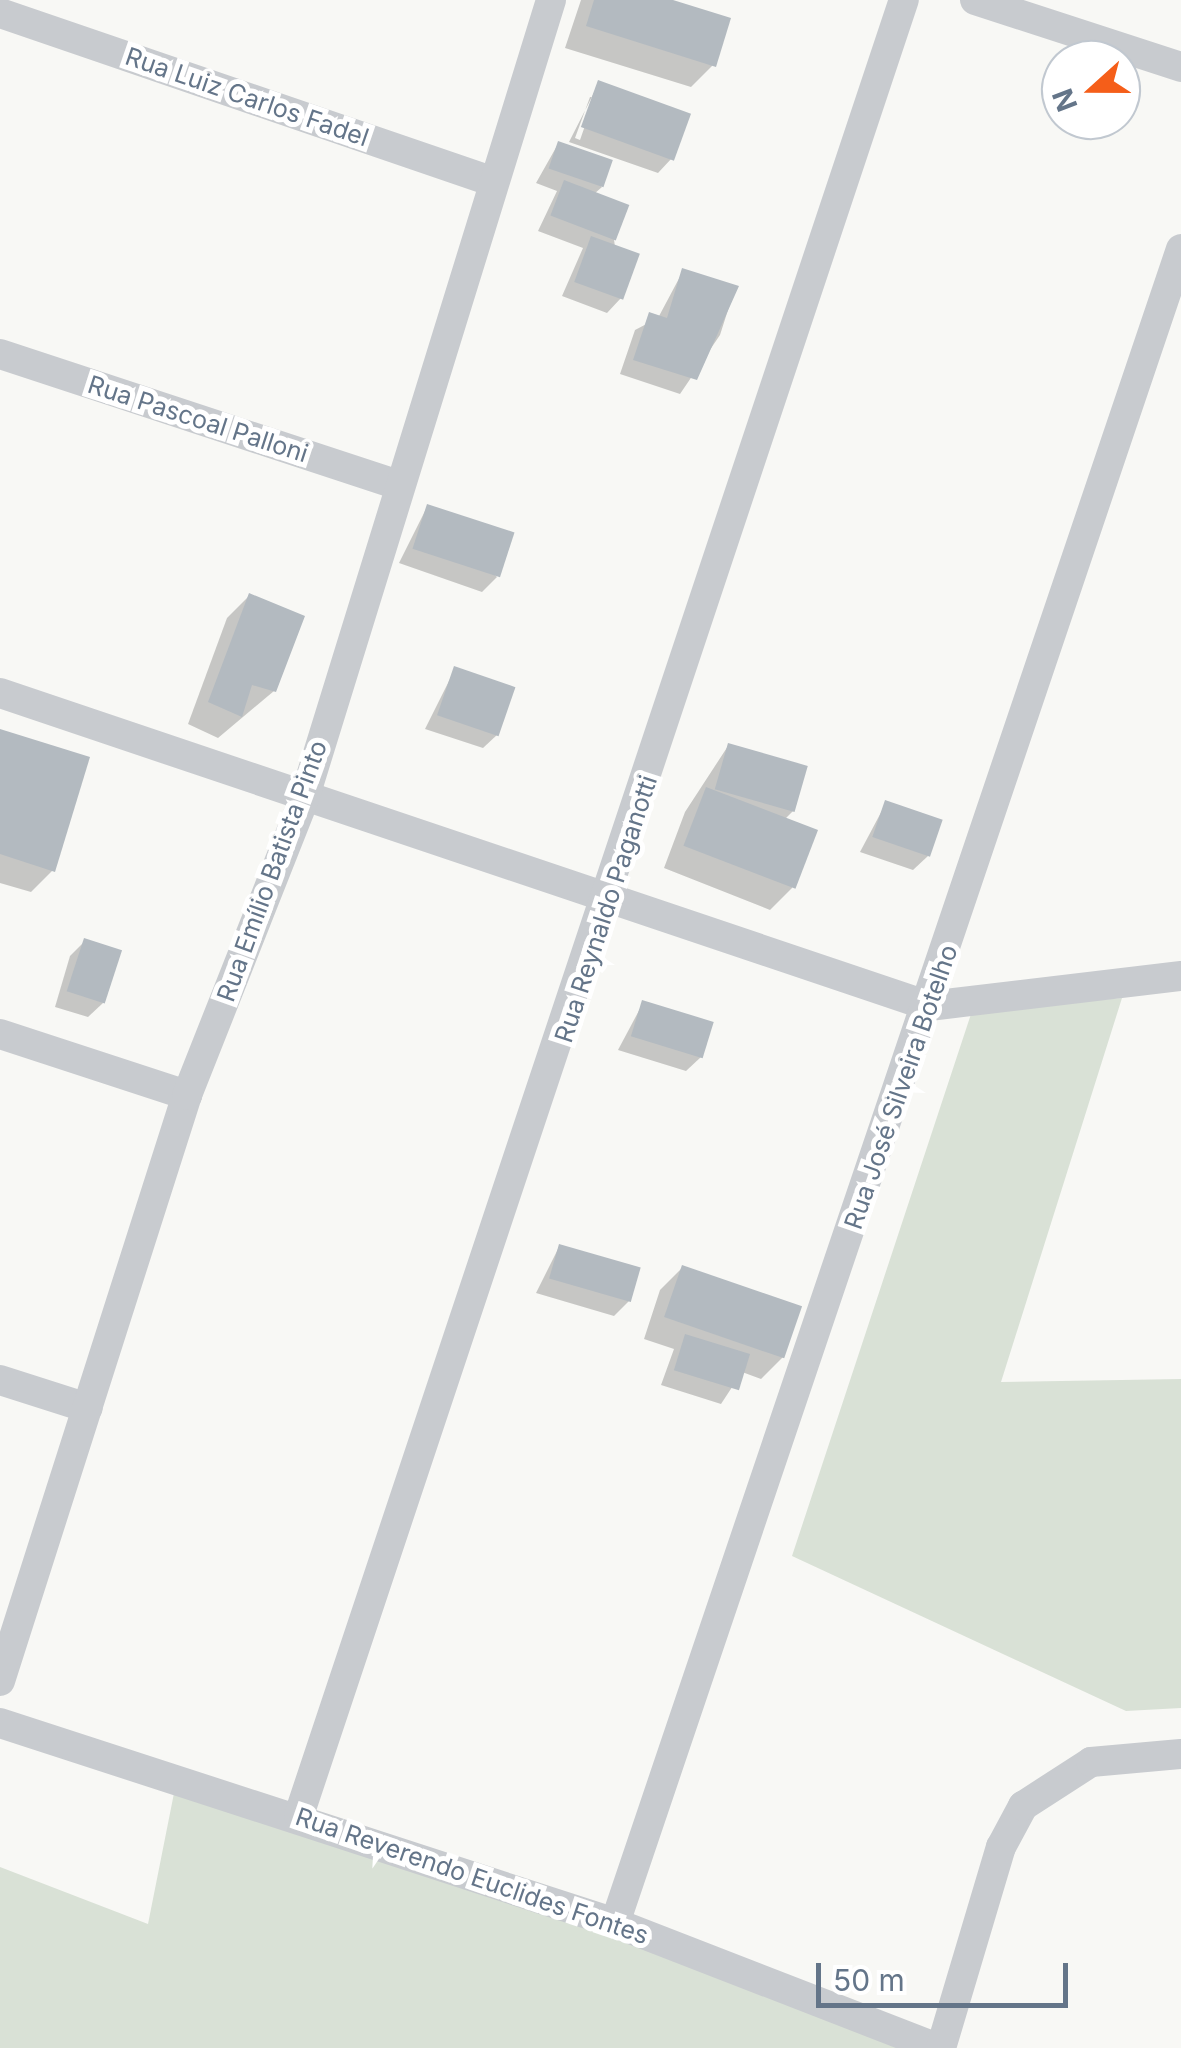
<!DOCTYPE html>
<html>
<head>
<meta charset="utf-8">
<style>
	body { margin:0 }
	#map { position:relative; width:1181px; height:2048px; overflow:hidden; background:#f8f8f5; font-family:Inter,sans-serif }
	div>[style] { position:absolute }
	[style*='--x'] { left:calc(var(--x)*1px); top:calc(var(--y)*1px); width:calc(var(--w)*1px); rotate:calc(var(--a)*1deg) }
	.green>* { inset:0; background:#d9e1d6 }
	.shadow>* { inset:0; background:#0003 }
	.building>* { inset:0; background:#b3bac0; transform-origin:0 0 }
	.minor>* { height:30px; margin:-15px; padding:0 15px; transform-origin:15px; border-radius:15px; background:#c8cbcf }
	span { translate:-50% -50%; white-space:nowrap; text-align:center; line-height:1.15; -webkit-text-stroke:10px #fff; paint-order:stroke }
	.street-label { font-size:25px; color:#647589 }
	.north { position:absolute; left:1041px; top:40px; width:100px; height:100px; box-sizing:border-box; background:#fff; border:2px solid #c1c8d0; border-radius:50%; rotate:249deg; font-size:28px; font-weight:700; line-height:40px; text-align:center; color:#647589 }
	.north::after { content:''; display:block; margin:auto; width:35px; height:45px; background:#f55e19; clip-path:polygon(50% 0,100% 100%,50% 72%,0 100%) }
	.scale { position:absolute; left:816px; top:1963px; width:252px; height:45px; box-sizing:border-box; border:5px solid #647589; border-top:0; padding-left:12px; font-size:30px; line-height:35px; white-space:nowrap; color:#647589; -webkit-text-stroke:8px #fff; paint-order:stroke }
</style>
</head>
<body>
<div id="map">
	<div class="green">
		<i style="clip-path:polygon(1122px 998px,1001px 1382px,1181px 1379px,1181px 1708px,1126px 1711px,792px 1556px,972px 1011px)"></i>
		<i style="clip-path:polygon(177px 1778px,918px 2048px,0 2048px,0 1867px,148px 1924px)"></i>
	</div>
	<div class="shadow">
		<i style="clip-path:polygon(581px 0,664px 0,713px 65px,691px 87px,565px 48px)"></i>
		<i style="clip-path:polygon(evenodd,599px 83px,672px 158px,658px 173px,569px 142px,599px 83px,590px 97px,595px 97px,580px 140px,575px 138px,590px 97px)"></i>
		<i style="clip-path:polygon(558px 144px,602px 187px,594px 194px,614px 239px,621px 298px,607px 313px,562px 296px,583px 248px,538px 231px,557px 191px,536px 183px)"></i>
		<i style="clip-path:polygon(683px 271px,735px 288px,720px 335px,680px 394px,620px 374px,635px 330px,658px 318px)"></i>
		<i style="clip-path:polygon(427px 507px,497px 577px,482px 592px,399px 563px)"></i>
		<i style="clip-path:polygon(249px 596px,274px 691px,218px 738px,188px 724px,227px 618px)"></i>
		<i style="clip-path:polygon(455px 669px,498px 734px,483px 748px,425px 729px)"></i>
		<i style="clip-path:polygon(0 732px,53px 870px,31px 892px,0 883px)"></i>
		<i style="clip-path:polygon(728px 746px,794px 810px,784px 820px,814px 832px,792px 888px,770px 910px,664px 868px,685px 812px)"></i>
		<i style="clip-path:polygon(886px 803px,928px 856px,913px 870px,860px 852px)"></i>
		<i style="clip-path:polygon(85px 941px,103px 1003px,88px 1017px,55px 1007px,70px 956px)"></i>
		<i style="clip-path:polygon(643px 1003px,701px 1057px,686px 1071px,618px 1050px)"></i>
		<i style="clip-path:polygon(559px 1247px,629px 1301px,614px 1316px,536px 1293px)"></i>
		<i style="clip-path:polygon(682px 1268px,783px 1357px,761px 1379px,742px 1372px,721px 1404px,661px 1385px,674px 1349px,644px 1339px,660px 1290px)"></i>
	</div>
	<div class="building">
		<i style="clip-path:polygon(594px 0,673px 0,731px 18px,716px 67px,586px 26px)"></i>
		<i style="left:598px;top:80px;width:99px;height:50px;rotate:20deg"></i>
		<i style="left:558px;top:141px;width:58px;height:29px;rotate:19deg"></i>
		<i style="left:564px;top:180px;width:70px;height:38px;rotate:21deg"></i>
		<i style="left:591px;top:236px;width:52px;height:49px;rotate:20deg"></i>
		<i style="clip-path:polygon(682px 268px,739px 286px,697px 380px,633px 360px,649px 312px,667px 318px)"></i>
		<i style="left:427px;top:504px;width:92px;height:47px;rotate:18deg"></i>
		<i style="clip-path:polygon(249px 593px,305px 616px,276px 692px,252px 685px,242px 717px,208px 702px)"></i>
		<i style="left:454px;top:666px;width:65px;height:52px;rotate:19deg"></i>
		<i style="clip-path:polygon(0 729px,90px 757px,55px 872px,0 854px)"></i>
		<i style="left:728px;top:743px;width:83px;height:48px;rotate:16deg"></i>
		<i style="left:706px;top:787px;width:120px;height:63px;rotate:21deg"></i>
		<i style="left:885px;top:800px;width:61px;height:39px;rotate:19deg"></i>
		<i style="left:84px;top:938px;width:40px;height:56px;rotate:18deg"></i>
		<i style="left:642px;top:1000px;width:75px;height:38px;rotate:17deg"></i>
		<i style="left:559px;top:1244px;width:85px;height:36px;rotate:16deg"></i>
		<i style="left:682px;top:1265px;width:127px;height:55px;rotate:19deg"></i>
		<i style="left:685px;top:1334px;width:68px;height:38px;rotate:17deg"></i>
	</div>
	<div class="minor">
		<i style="--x:975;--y:0;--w:217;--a:18"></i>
		<i style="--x:0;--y:13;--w:522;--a:18.89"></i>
		<i style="--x:0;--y:354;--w:417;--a:18.2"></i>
		<i style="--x:0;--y:693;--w:980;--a:18.62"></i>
		<i style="--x:929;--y:1006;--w:254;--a:-6.8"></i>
		<i style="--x:0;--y:1034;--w:197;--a:18.1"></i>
		<i style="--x:0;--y:1380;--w:92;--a:17.7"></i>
		<i style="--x:0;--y:1681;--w:615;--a:-72.3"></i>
		<i style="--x:187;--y:1095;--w:318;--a:-68.4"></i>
		<i style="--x:304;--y:799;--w:836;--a:-72.82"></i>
		<i style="--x:0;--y:1723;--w:647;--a:18.01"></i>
		<i style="--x:615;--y:1923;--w:345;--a:21.2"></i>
		<i style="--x:299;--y:1815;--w:1913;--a:-71.57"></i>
		<i style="--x:615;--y:1923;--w:1767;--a:-71.32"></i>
		<i style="--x:941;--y:2048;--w:210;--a:-73.4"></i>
		<i style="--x:1001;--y:1847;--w:47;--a:-61.8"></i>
		<i style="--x:1023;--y:1806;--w:81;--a:-32.9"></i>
		<i style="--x:1091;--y:1762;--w:90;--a:-5.1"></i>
	</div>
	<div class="street-label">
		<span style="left:247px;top:97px;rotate:19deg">Rua Luiz Carlos Fadel</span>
		<span style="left:198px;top:419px;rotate:18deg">Rua Pascoal Palloni</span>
		<span style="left:272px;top:871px;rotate:-70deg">Rua Emílio Batista Pinto</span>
		<span style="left:606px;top:909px;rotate:-72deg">Rua Reynaldo Paganotti</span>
		<span style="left:901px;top:1087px;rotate:-71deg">Rua José Silveira Botelho</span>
		<span style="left:472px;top:1876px;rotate:19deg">Rua Reverendo Euclides Fontes</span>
	</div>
	<div class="north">N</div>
	<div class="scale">50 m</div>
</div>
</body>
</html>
